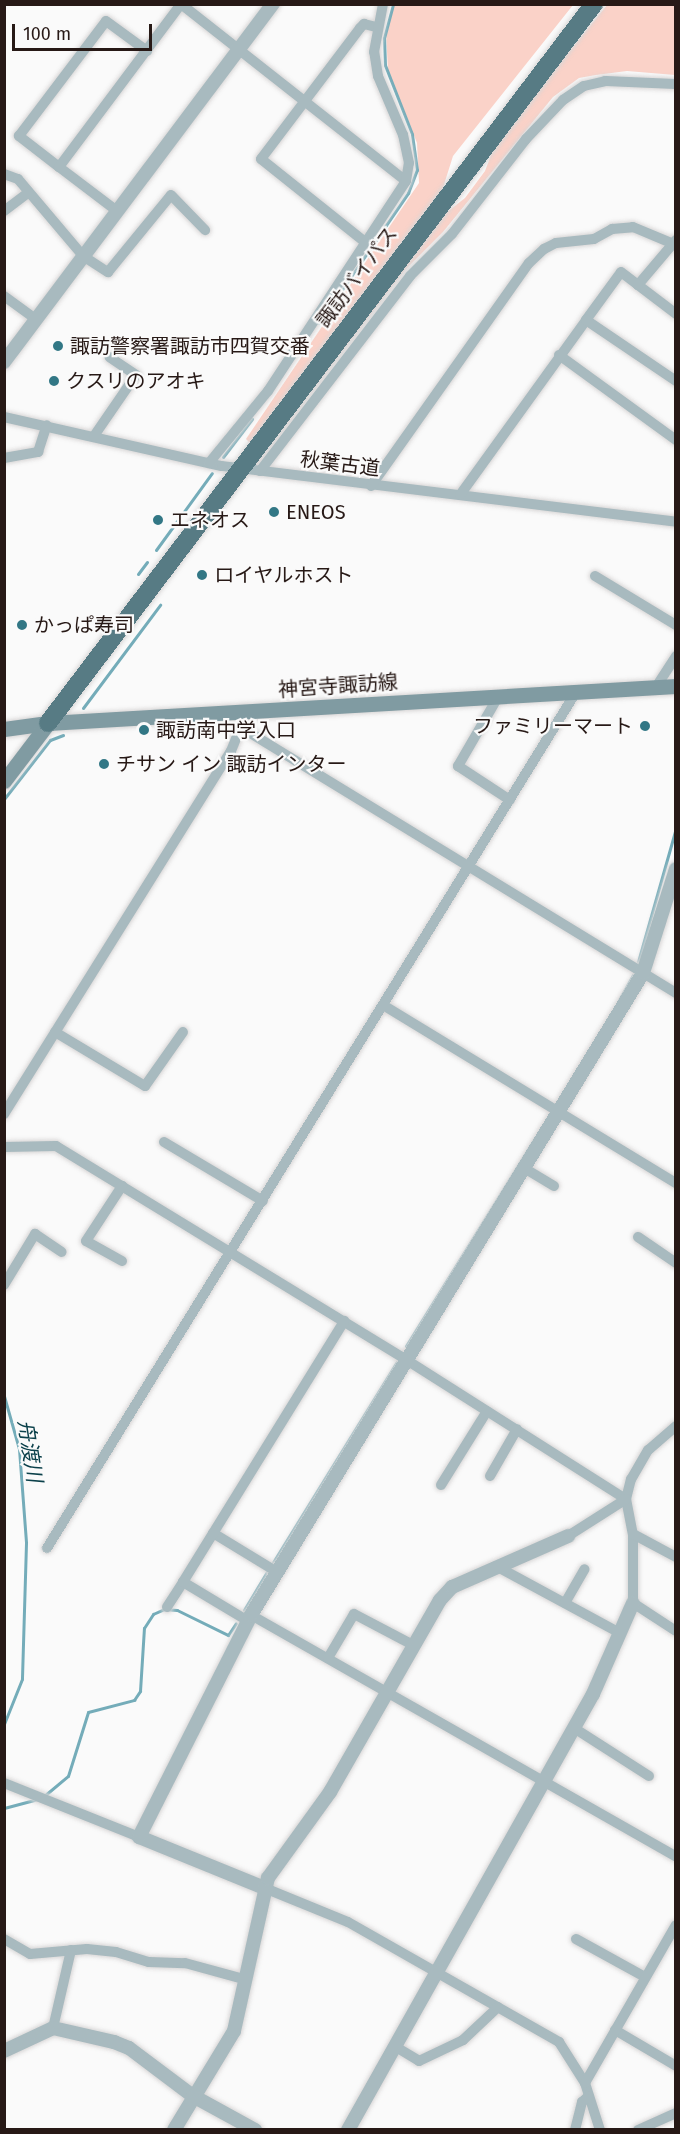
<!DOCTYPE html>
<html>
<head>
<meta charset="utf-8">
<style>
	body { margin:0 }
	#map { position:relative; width:680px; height:2134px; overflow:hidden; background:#fafafa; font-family:"Fira Sans","Noto Sans JP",sans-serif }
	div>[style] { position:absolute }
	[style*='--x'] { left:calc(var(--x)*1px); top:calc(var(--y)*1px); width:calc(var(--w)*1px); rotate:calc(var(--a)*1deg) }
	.green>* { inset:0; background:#fad2c8 }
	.stream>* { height:3px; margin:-1.5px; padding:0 1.5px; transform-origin:1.5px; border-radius:1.5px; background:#74acb9 }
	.roads { filter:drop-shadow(0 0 2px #d8d6d6) drop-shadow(0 0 2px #d8d6d6) }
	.minor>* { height:10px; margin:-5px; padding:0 5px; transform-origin:5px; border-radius:5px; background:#a8babf }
	.tertiary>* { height:14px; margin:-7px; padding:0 7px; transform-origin:7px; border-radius:7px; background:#a8babf }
	.secondary>* { height:15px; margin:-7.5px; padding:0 7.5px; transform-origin:7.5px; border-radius:7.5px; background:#809ba2 }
	.trunk>* { height:18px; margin:-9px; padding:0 9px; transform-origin:9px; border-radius:9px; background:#577b84 }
	.dots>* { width:16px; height:16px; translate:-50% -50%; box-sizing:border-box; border:3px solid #fafafa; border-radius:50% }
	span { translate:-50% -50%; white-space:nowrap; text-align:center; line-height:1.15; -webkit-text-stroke:4.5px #fafafa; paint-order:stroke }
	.street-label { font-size:20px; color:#271916 }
	.poi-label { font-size:20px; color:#271916 }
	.left { translate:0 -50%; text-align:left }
	.right { translate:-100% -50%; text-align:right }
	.water-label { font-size:21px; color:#0b404a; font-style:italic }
	.frame { position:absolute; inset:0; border:6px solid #271916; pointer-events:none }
	.scale { position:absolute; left:12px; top:24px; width:140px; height:27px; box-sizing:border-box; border:3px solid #271916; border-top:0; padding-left:8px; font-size:18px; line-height:21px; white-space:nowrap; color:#271916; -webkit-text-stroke:4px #fafafa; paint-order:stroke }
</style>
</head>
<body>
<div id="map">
	<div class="green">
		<i style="clip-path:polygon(394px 5px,573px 5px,453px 156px,442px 191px,250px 443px,246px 439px,419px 183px,417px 143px,388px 70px,386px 33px)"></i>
		<i style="clip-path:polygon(607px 5px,675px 5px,675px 75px,627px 71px,596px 75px,579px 78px,553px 97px,443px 232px,405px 270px,264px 453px,437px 220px,465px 198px,485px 171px,496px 142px)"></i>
	</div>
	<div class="stream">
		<i style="--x:319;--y:323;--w:158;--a:-55.6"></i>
		<i style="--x:408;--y:193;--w:25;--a:-69"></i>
		<i style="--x:417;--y:170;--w:36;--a:-98"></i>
		<i style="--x:412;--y:134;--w:74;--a:-111.4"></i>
		<i style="--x:385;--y:65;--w:27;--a:-92"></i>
		<i style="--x:384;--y:38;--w:35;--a:-75"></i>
		<i style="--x:223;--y:457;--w:48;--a:-52.7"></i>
		<i style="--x:156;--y:550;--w:95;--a:-54"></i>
		<i style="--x:138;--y:574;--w:15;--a:-53"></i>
		<i style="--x:83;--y:708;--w:129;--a:-53.2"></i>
		<i style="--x:4;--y:799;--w:75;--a:-52.1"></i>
		<i style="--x:50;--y:740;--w:14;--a:-21"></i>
		<i style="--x:638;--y:962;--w:139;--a:-74.2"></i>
		<i style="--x:619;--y:1000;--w:29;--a:-61"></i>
		<i style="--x:406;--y:1346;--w:245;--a:-58.2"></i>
		<i style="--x:4;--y:1396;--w:55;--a:74.2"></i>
		<i style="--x:19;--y:1449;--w:94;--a:85.7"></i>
		<i style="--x:26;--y:1543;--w:136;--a:91.7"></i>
		<i style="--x:22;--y:1679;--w:48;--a:111.8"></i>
		<i style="--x:272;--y:1564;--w:238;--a:-58.3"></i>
		<i style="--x:244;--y:1610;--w:47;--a:-59"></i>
		<i style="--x:44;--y:1796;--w:31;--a:-40"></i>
		<i style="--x:68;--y:1776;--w:67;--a:-72.6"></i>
		<i style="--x:88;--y:1712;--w:48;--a:-14.6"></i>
		<i style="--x:134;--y:1700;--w:11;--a:-56"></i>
		<i style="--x:140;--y:1691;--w:63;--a:-86.4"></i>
		<i style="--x:144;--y:1628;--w:17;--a:-57"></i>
		<i style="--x:153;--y:1614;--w:12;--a:-24"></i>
		<i style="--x:164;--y:1609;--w:13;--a:4"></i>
		<i style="--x:177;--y:1610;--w:57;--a:26.1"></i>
		<i style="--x:228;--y:1635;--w:14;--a:-56"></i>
		<i style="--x:4;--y:1808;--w:35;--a:-15"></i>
	</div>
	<div class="roads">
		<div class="minor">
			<i style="--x:181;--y:4;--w:286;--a:38.2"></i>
			<i style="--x:59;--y:167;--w:51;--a:-142.2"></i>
			<i style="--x:19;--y:136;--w:144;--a:-52.9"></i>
			<i style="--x:106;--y:21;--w:51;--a:36.2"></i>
			<i style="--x:4;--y:174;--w:15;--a:20"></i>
			<i style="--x:18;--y:179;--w:101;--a:49.8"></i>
			<i style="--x:83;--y:256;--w:30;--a:33"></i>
			<i style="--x:108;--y:272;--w:99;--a:-50.7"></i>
			<i style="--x:171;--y:195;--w:49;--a:45.8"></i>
			<i style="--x:4;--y:211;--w:31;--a:-37"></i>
			<i style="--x:117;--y:211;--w:73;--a:-142.8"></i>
			<i style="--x:59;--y:167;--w:204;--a:-53.2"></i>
			<i style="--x:676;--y:240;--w:59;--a:130.2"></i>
			<i style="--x:638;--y:285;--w:48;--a:37.3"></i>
			<i style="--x:365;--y:242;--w:133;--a:-141.4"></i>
			<i style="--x:261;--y:159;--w:164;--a:-52.9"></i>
			<i style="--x:360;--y:28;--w:6;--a:-45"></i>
			<i style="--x:364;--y:24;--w:12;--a:14"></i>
			<i style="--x:4;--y:296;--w:39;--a:36"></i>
			<i style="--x:586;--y:320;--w:59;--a:-53.9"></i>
			<i style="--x:621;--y:272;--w:21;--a:37"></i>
			<i style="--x:559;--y:355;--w:145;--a:36"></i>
			<i style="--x:4;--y:417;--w:223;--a:12.7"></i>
			<i style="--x:222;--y:466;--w:457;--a:7"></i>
			<i style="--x:94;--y:436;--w:74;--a:-55.5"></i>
			<i style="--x:136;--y:375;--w:32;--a:-146"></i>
			<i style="--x:4;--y:458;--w:35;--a:-10"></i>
			<i style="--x:38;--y:452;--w:28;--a:-72"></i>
			<i style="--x:209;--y:463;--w:93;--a:-50.7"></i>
			<i style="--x:268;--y:391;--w:251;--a:-56.7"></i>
			<i style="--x:406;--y:181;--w:18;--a:-81"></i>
			<i style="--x:409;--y:163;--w:29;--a:-102"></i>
			<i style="--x:403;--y:135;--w:64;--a:-113"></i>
			<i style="--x:378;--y:76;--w:24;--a:-99"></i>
			<i style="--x:374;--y:52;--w:49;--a:-79.4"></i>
			<i style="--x:260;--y:471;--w:246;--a:-52.4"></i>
			<i style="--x:410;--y:276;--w:59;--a:-45"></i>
			<i style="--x:452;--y:234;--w:120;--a:-52.1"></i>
			<i style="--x:526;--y:139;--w:54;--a:-46.5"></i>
			<i style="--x:563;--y:100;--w:25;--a:-34"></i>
			<i style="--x:584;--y:86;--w:22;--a:-13"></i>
			<i style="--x:605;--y:81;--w:71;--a:2.4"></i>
			<i style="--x:371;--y:486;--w:273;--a:-54.7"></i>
			<i style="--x:529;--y:263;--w:21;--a:-43"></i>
			<i style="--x:544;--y:249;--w:13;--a:-27"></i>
			<i style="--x:556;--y:243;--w:38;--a:-6"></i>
			<i style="--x:594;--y:239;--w:21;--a:-29"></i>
			<i style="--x:612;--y:229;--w:21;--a:-5"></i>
			<i style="--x:633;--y:227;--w:47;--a:22.7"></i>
			<i style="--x:460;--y:495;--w:216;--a:-54.2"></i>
			<i style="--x:586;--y:320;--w:109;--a:34.1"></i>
			<i style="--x:595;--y:576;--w:95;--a:31.2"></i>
			<i style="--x:656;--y:687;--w:37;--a:-57"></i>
			<i style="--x:498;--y:697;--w:80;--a:120.1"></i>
			<i style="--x:458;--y:766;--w:62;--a:33.2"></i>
			<i style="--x:242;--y:728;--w:509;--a:31.41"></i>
			<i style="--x:383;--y:1005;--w:343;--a:31.3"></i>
			<i style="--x:55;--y:1032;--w:105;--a:31"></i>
			<i style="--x:145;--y:1086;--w:66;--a:-54.9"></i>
			<i style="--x:4;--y:1114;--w:428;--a:-58"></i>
			<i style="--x:231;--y:751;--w:31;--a:-68"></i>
			<i style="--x:164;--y:1142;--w:115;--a:30.8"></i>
			<i style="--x:4;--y:1147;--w:52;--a:-1.1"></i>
			<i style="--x:56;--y:1146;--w:409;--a:31.4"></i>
			<i style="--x:405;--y:1359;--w:262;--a:32.4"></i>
			<i style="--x:524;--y:1168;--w:35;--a:31"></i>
			<i style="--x:638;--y:1237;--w:46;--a:34.4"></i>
			<i style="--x:122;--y:1261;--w:41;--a:-150.9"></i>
			<i style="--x:86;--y:1241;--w:66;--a:-56.8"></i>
			<i style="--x:4;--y:1285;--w:60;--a:-58.7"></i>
			<i style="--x:35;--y:1234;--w:32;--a:34"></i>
			<i style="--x:676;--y:1426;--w:37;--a:139"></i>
			<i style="--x:648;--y:1450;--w:34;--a:120"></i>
			<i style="--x:631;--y:1479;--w:21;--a:104"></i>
			<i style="--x:626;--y:1499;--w:36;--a:79"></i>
			<i style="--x:633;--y:1534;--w:69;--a:90"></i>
			<i style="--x:633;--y:1603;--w:51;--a:33.1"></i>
			<i style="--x:490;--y:1476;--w:54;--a:-60.1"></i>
			<i style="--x:441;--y:1485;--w:87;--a:-58.1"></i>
			<i style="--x:213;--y:1533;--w:75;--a:31.4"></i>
			<i style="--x:633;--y:1534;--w:49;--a:28.1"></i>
			<i style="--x:568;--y:1536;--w:69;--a:-32.5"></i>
			<i style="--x:47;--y:1548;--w:1006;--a:-58.28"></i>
			<i style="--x:496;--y:1566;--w:141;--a:28.4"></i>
			<i style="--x:565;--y:1603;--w:39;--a:-60"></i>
			<i style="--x:167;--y:1607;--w:30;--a:-57"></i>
			<i style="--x:251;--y:1615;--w:489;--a:29.6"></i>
			<i style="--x:248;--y:1621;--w:76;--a:-149"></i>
			<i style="--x:183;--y:1582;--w:307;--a:-58.3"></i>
			<i style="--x:328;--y:1658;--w:51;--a:-59.4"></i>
			<i style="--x:354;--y:1614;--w:67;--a:27.7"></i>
			<i style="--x:574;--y:1728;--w:89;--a:32.6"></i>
			<i style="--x:4;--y:1783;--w:145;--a:21.8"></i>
			<i style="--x:267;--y:1889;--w:87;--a:22.2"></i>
			<i style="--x:348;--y:1922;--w:243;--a:29.6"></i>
			<i style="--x:559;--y:2042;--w:49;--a:57.6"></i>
			<i style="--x:585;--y:2083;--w:49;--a:72.3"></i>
			<i style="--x:4;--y:1939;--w:30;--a:30"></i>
			<i style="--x:30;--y:1954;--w:57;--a:-5"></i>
			<i style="--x:87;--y:1949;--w:29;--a:6"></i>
			<i style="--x:116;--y:1952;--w:34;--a:17"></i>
			<i style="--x:149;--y:1962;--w:36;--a:2"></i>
			<i style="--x:185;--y:1963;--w:64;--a:15.3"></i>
			<i style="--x:576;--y:1939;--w:79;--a:28.8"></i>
			<i style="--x:53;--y:2028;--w:80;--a:-77"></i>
			<i style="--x:615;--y:2030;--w:71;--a:30.5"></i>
			<i style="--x:396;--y:2047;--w:27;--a:31"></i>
			<i style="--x:419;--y:2061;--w:49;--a:-25.5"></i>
			<i style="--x:463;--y:2040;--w:48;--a:-43.3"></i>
			<i style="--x:585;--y:2083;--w:182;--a:-60.1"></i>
			<i style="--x:575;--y:2130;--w:29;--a:-76"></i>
			<i style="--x:582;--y:2102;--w:9;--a:-41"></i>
			<i style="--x:638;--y:2130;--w:42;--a:-24.1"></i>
		</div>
		<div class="tertiary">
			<i style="--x:4;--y:362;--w:448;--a:-53.1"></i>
			<i style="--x:267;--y:1889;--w:138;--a:-157.9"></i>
			<i style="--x:139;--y:1837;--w:249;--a:-63.2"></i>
			<i style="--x:251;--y:1615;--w:752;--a:-58.59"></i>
			<i style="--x:643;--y:973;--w:109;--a:-72.4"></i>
			<i style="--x:4;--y:2051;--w:54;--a:-25.1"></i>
			<i style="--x:53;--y:2028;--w:63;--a:12.9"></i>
			<i style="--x:114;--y:2042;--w:16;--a:22"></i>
			<i style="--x:129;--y:2048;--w:80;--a:36.9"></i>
			<i style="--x:193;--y:2096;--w:71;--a:28.7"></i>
			<i style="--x:174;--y:2130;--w:116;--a:-58.8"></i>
			<i style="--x:234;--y:2031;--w:157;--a:-77.5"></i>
			<i style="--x:268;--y:1878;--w:106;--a:-54.2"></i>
			<i style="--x:330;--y:1792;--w:221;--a:-60.2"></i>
			<i style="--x:440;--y:1600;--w:18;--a:-47"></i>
			<i style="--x:452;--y:1587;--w:127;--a:-23.7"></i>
			<i style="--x:348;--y:2130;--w:500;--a:-60.67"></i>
			<i style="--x:593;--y:1694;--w:99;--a:-66.3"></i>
		</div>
		<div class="secondary">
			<i style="--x:4;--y:729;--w:44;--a:-7.8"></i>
			<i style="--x:48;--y:723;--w:629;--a:-3.37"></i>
			<i style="--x:4;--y:781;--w:73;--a:-52.8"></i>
		</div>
		<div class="trunk">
			<i style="--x:48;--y:723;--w:903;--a:-52.79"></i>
		</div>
	</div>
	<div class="dots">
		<i style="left:58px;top:346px;background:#327785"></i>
		<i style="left:54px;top:381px;background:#327785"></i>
		<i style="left:274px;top:512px;background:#327785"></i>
		<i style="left:158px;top:520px;background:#327785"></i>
		<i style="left:202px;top:575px;background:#327785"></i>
		<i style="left:22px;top:625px;background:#327785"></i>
		<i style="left:645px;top:726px;background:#327785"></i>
		<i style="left:144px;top:730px;background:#327785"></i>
		<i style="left:104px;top:764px;background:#327785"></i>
	</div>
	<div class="street-label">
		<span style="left:357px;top:277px;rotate:-53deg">諏訪バイパス</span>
		<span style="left:340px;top:464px;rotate:7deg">秋葉古道</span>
		<span style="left:338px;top:686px;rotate:-4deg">神宮寺諏訪線</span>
	</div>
	<div class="poi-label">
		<span class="left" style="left:70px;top:346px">諏訪警察署諏訪市四賀交番</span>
		<span class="left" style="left:66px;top:381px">クスリのアオキ</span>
		<span class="left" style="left:286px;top:512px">ENEOS</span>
		<span class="left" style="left:170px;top:520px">エネオス</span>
		<span class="left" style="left:214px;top:575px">ロイヤルホスト</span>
		<span class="left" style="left:34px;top:625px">かっぱ寿司</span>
		<span class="right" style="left:633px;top:726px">ファミリーマート</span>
		<span class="left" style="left:156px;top:730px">諏訪南中学入口</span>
		<span class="left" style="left:116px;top:764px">チサン イン 諏訪インター</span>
	</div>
	<div class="water-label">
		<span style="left:30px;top:1451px;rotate:81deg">舟渡川</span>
	</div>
	<div class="frame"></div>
	<div class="scale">100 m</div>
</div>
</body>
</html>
